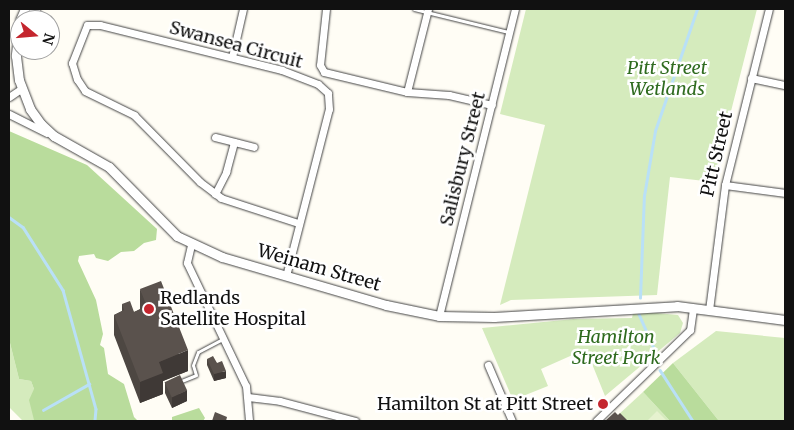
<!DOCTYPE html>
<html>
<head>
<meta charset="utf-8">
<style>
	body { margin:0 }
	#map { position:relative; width:794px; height:430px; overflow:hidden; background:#fffdf5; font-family:Merriweather,serif }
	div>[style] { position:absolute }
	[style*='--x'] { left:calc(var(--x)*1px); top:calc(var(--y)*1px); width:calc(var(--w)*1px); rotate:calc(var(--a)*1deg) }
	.green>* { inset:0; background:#d5ebbd }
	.forest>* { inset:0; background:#b9dc9c }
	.pitch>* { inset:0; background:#e6f2cf }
	.stream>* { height:2.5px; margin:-1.25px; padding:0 1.25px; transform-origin:1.25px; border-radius:1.25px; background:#b9e0f7 }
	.roads { filter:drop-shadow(0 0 1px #444) drop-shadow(0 0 1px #444) }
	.service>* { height:3px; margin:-1.5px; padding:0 1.5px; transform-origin:1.5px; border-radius:1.5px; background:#fff }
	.minor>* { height:7px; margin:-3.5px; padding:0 3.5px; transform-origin:3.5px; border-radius:3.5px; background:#fff }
	.tertiary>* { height:9px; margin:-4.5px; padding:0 4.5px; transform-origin:4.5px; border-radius:4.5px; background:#fff }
	.wall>* { inset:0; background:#4d4742 }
	.shaded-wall>* { inset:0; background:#3f3936 }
	.building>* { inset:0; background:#5a524d; transform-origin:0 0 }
	.dots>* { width:14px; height:14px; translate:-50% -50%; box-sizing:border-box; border:2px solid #fff; border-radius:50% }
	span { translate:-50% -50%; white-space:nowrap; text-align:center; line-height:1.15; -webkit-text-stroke:5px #fff; paint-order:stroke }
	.street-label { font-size:18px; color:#111 }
	.park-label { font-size:18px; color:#2f6b1f; font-style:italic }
	.poi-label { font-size:18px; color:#111 }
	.left { translate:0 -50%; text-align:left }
	.right { translate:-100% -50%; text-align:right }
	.frame { position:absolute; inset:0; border:10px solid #111; pointer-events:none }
	.north { position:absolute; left:10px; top:10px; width:50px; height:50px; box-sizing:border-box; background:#fff; border:1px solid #a0a0a0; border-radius:50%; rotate:107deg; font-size:14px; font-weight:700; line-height:20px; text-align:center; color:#111 }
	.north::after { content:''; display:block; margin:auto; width:18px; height:22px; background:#c4262e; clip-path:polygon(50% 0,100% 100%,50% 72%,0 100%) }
</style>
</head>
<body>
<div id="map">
	<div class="green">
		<i style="clip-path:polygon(526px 9px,757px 9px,713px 182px,670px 177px,657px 295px,511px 300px,500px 305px,545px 125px,500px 114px)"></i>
		<i style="clip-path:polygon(645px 312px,678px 315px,683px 323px,680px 333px,605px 396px,586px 349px,541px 369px,548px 386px,513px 400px,482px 328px,574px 319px,632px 318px,633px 313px)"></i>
		<i style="clip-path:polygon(716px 331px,785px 338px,785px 421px,719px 421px,673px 363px)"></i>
		<i style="clip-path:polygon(9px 339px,19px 379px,31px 381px,34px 389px,35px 421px,23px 421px,9px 407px)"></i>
		<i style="clip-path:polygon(643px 392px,670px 421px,622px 421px,617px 416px)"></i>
	</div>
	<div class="forest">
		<i style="clip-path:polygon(9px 131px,87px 165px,157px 229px,156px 240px,144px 243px,134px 251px,121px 252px,108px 261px,96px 258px,94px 254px,79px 256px,78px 261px,96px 300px,103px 334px,100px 345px,104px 348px,108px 374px,124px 384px,134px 417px,138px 421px,34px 420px,29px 400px,34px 389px,31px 381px,19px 379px,9px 339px)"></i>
		<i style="clip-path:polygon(673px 363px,719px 421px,670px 421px,643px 392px)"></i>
		<i style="clip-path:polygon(199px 408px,205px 418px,203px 421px,172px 421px,172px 417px)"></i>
	</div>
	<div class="pitch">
		<i style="clip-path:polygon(657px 411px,667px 421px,647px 421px)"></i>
	</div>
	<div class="stream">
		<i style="--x:9;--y:217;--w:17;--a:36"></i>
		<i style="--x:23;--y:227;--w:75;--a:57.6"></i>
		<i style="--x:63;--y:290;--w:123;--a:74.5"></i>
		<i style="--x:96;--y:409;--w:12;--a:95"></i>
		<i style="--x:640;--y:298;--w:102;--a:-87.8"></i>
		<i style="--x:644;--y:196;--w:66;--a:-80.4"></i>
		<i style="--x:655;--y:131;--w:129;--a:-71"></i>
		<i style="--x:639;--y:314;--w:45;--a:66.3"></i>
		<i style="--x:660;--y:370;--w:61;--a:57.1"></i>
		<i style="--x:43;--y:410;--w:53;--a:-29.5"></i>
	</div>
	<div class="roads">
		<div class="service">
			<i style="--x:414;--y:9;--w:97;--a:13.7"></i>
			<i style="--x:179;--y:382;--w:18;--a:-22"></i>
			<i style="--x:196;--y:375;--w:10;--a:-107"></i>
			<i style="--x:193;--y:365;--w:14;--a:-69"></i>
			<i style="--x:198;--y:352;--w:27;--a:-28"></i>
		</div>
		<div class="minor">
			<i style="--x:326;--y:9;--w:56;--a:96.1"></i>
			<i style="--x:320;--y:65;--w:8;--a:60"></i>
			<i style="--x:324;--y:72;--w:85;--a:13.5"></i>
			<i style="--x:407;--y:92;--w:42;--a:4.1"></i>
			<i style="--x:449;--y:95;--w:44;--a:13.1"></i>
			<i style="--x:232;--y:57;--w:49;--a:-77.1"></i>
			<i style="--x:751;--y:78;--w:35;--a:12"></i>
			<i style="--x:407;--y:92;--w:86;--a:-75.8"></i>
			<i style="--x:9;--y:97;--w:14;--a:-34"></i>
			<i style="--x:9;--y:114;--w:42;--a:26.6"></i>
			<i style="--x:215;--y:137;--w:40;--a:14.4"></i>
			<i style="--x:725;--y:185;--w:61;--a:7.6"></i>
			<i style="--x:215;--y:194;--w:25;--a:-63"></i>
			<i style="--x:226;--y:172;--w:31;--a:-75"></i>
			<i style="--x:191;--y:245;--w:18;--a:103"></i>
			<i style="--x:187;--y:263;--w:136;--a:64.4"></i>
			<i style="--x:246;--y:386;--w:35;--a:85"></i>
			<i style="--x:286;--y:276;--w:172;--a:-75.6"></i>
			<i style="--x:329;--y:109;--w:16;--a:-94"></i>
			<i style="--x:328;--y:93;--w:13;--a:-138"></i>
			<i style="--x:318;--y:84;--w:39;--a:-159"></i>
			<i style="--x:282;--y:70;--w:187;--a:-166.1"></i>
			<i style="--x:100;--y:25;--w:13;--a:180"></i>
			<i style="--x:87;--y:25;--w:41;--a:111.5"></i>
			<i style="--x:72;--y:63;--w:17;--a:73"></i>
			<i style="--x:77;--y:79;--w:14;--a:56"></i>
			<i style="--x:85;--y:91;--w:55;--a:26.1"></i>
			<i style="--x:134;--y:115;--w:94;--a:45.4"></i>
			<i style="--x:200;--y:182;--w:26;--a:37"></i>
			<i style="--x:221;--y:198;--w:81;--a:18"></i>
			<i style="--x:709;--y:310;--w:126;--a:-82.7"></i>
			<i style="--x:725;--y:185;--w:181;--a:-76"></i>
			<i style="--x:439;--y:316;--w:316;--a:-76.1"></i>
			<i style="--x:488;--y:365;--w:61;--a:66.8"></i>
			<i style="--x:248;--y:397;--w:32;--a:7"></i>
			<i style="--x:280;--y:401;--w:78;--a:14.9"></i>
			<i style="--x:596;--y:421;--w:131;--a:-44.1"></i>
			<i style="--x:690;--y:330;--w:22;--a:-82"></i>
		</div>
		<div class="tertiary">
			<i style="--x:20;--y:20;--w:12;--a:-66"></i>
			<i style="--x:29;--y:20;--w:13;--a:-61"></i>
			<i style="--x:20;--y:21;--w:35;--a:97"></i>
			<i style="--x:16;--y:56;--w:24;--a:83"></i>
			<i style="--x:19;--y:80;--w:31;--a:69"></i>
			<i style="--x:30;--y:109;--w:19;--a:54"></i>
			<i style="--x:41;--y:124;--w:18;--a:43"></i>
			<i style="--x:54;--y:136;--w:63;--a:29.4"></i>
			<i style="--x:109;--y:167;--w:97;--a:45.4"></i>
			<i style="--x:177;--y:236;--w:50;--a:25"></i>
			<i style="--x:222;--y:257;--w:171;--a:16.3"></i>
			<i style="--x:386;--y:305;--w:54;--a:11.7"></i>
			<i style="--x:439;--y:316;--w:55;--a:1"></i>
			<i style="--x:494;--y:317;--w:183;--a:-3.4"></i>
			<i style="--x:677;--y:306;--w:109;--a:7.4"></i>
		</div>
	</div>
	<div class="wall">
		<i style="clip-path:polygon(140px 289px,188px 371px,163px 381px,163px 394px,140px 403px,114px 335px,114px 315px,122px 311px,122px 304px,134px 312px,140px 309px)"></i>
		<i style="clip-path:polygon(207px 359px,217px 363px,226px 378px,214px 381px,207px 365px)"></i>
		<i style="clip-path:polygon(165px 382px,187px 401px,172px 408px,165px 393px)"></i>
	</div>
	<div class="shaded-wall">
		<i style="clip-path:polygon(188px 350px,188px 371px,163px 381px,163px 394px,140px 403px,140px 382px,159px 362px)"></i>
		<i style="clip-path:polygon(226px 371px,226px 378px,214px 381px,214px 374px)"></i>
		<i style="clip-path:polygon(187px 390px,187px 401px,172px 408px,172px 397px)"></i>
	</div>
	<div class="building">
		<i style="clip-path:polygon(161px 281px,188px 350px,159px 362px,163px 373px,140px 382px,114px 315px,124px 310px,122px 304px,130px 301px,134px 312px,147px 307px,140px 289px)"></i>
		<i style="clip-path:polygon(213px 356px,217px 363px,222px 361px,226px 371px,214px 374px,207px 359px)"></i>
		<i style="left:180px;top:375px;width:17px;height:17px;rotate:65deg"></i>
		<i style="clip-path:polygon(215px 412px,227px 417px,226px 421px,212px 421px)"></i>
		<i style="clip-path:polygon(615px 412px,618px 415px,620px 413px,628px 421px,605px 421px)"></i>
	</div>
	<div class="dots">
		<i style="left:149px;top:309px;background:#c4262e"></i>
		<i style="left:603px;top:404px;background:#c4262e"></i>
	</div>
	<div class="street-label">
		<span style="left:236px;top:45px;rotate:15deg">Swansea Circuit</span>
		<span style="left:717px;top:154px;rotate:-77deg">Pitt Street</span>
		<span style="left:463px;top:159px;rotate:-76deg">Salisbury Street</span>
		<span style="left:319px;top:268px;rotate:16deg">Weinam Street</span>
	</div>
	<div class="park-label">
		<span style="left:667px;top:79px">Pitt Street<br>Wetlands</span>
		<span style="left:616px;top:348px">Hamilton<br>Street Park</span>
	</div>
	<div class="poi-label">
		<span class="left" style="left:160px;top:309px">Redlands<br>Satellite Hospital</span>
		<span class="right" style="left:593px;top:404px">Hamilton St at Pitt Street</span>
	</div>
	<div class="frame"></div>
	<div class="north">N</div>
</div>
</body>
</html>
